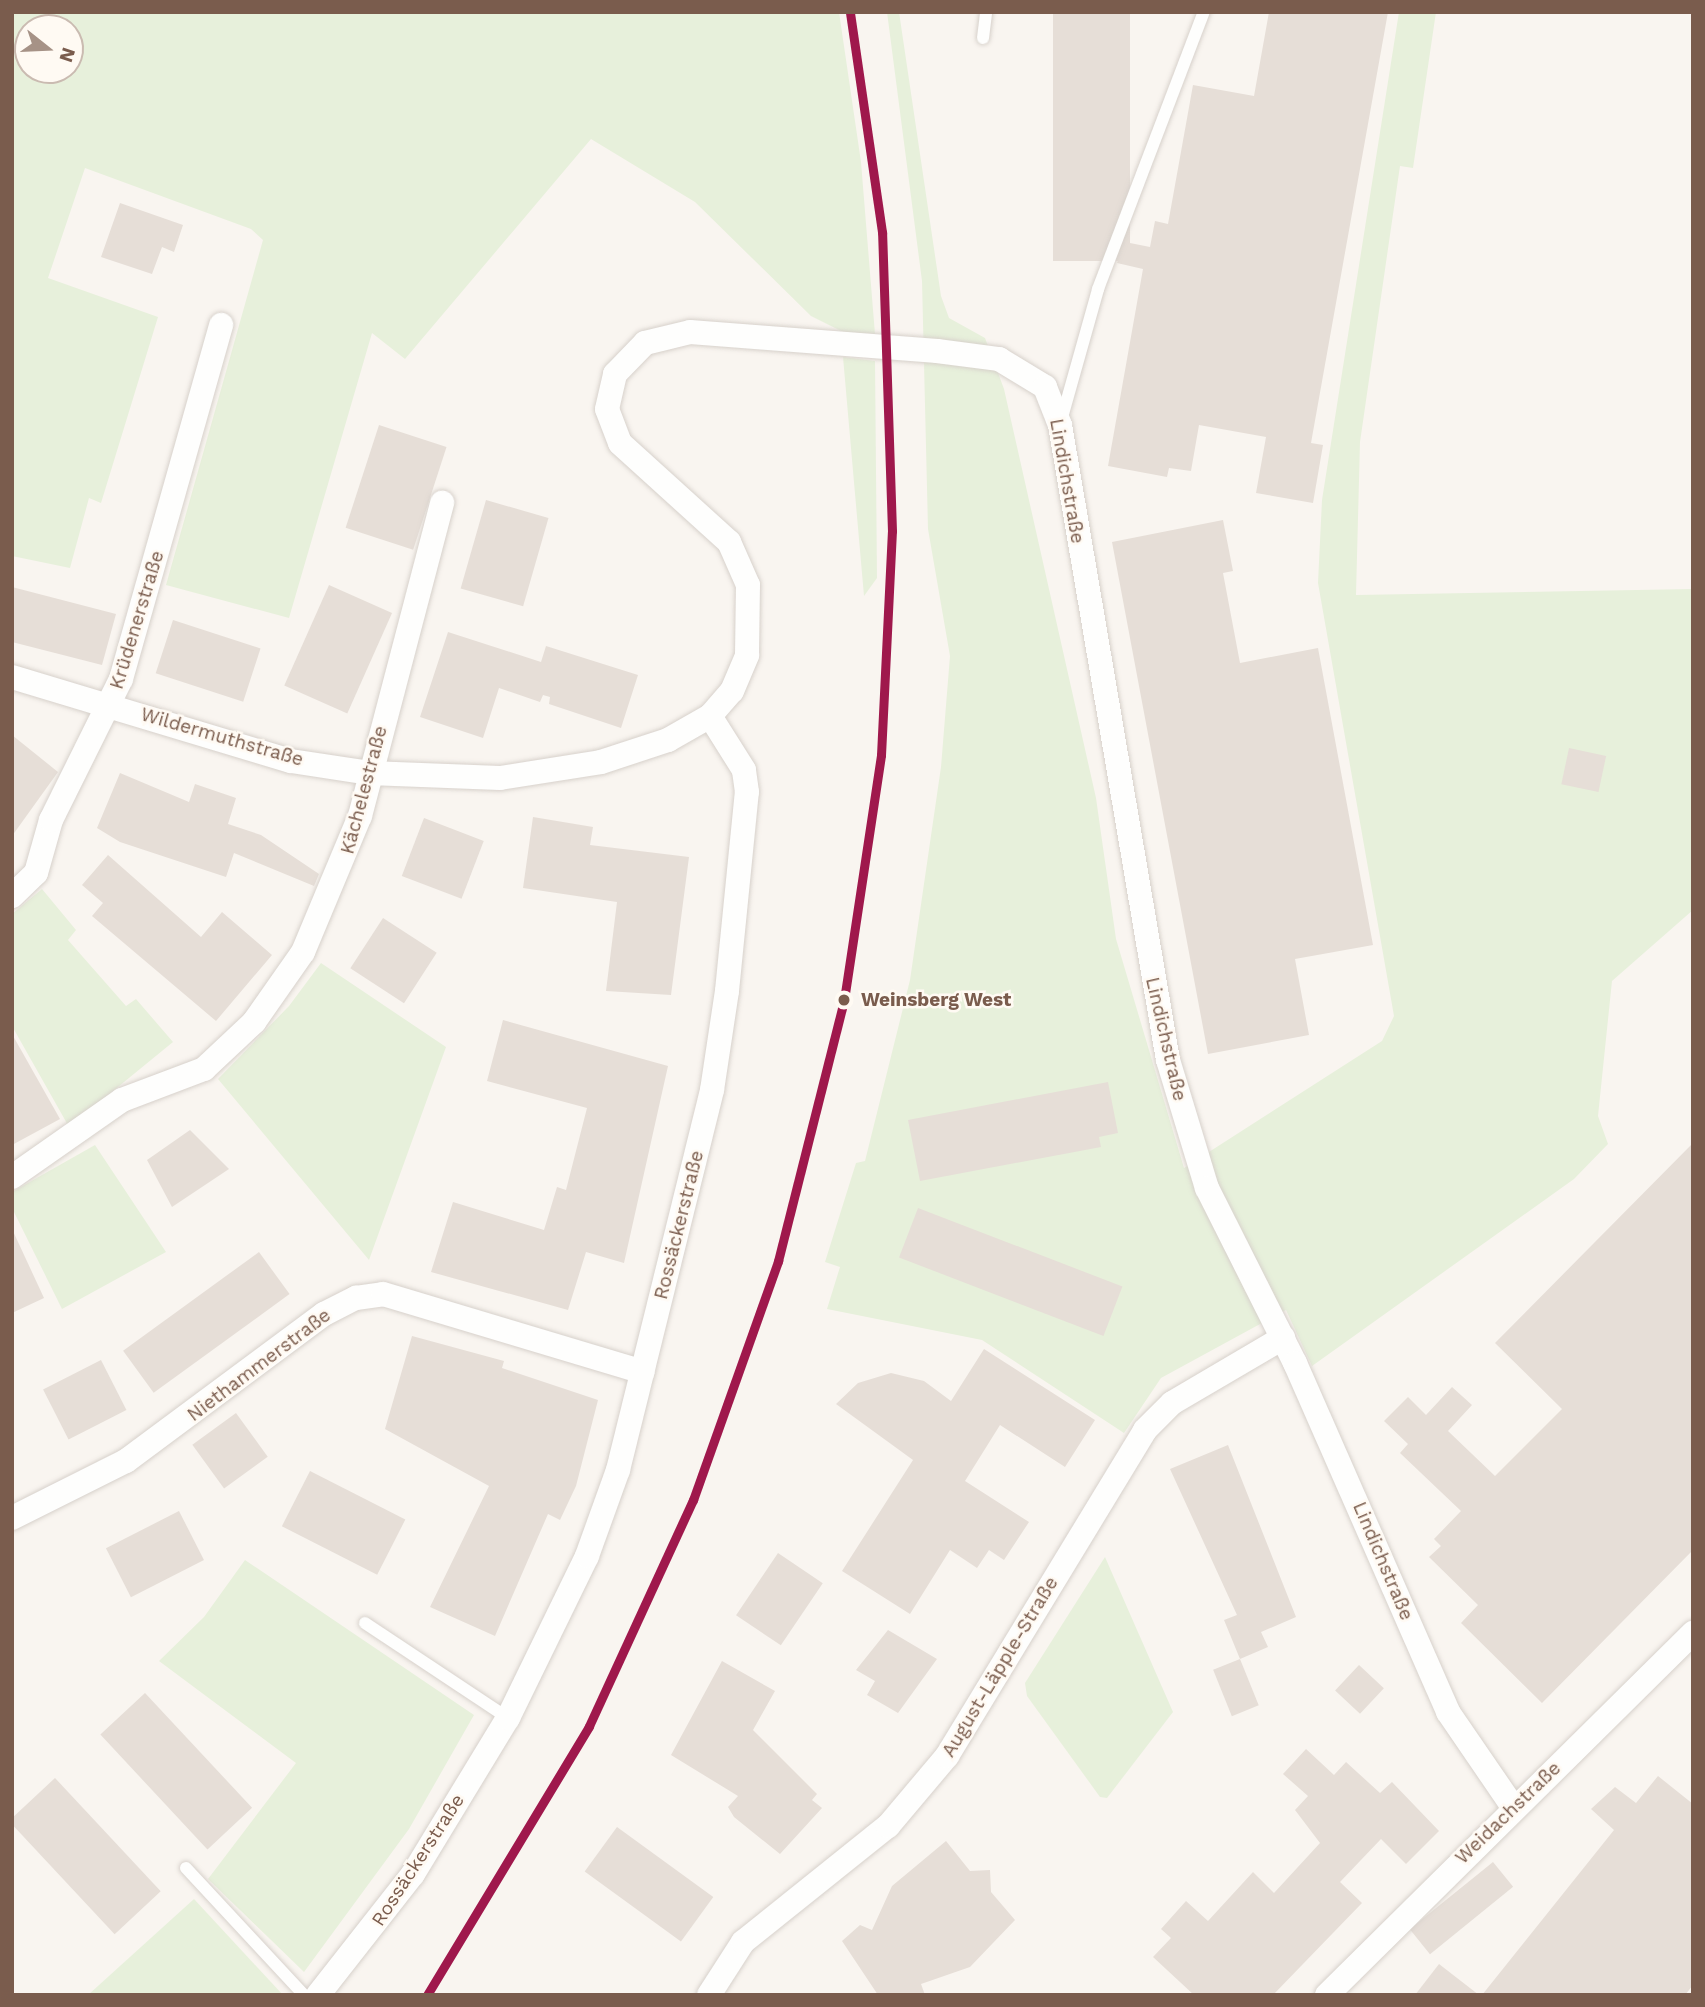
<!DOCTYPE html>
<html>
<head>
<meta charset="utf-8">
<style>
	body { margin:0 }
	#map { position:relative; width:1705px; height:2007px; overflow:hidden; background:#f9f5f0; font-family:"Work Sans",sans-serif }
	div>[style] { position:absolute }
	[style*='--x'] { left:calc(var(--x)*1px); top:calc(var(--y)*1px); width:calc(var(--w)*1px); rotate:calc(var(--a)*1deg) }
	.green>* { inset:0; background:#e7f0db }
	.building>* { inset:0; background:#e6ded7; transform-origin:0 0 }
	.roads { filter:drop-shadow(0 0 2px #d7d1cb) drop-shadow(0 0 2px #d7d1cb) }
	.lane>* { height:12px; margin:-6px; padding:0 6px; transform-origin:6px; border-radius:6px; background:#fefefd }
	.street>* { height:24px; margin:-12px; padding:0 12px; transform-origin:12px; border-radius:12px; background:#fefefd }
	.rail-1>* { height:9px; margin:-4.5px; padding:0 4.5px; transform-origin:4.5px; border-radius:4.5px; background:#9f184c }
	.dots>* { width:19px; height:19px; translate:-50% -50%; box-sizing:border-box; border:4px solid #fffaf3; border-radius:50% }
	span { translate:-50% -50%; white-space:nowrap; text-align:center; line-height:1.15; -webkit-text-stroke:5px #fffaf3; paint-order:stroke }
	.street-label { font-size:19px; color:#7a5c4d }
	.stop-label { font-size:19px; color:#7a5c4d; font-weight:700 }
	.left { translate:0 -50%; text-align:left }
	.frame { position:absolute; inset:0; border:14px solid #7a5c4d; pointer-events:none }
	.north { position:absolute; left:14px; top:14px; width:70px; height:70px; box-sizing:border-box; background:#fffaf3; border:2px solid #cabbb1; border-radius:50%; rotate:108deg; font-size:19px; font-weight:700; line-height:28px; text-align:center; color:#7a5c4d }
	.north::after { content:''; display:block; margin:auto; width:24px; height:32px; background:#a69286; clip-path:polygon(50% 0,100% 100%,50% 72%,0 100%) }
</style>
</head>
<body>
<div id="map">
	<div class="green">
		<i style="clip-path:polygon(evenodd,12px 12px,839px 12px,861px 162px,875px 334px,843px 332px,811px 316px,695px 202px,591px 139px,405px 359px,372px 333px,289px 618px,166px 585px,263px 240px,251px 229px,85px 168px,48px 278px,158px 317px,101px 503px,89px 498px,70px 568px,12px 556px,12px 12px,28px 28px,70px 28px,70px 70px,28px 70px,28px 28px)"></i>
		<i style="clip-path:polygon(887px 12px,899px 12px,941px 296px,949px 318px,985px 338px,1004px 389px,1096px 798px,1116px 939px,1184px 1168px,1382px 1041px,1394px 1016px,1318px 583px,1322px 500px,1399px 12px,1436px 12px,1413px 168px,1400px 166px,1360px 442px,1356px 595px,1693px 589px,1693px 910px,1612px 981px,1598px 1116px,1608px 1144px,1574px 1179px,1312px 1366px,1286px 1310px,1161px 1378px,1124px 1433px,982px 1340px,827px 1309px,840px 1267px,825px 1262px,856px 1163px,865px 1161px,910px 980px,941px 767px,950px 656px,928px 529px,922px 281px)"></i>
		<i style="clip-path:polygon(843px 357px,875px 361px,877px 578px,864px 596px)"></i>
		<i style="clip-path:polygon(42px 889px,76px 930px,68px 940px,126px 1006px,136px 999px,173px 1042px,69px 1127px,12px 1026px,12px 914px)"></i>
		<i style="clip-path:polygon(321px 963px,446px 1047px,369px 1260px,218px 1079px,289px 1006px)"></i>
		<i style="clip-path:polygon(95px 1145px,166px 1252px,62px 1309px,12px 1208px,12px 1192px)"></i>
		<i style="clip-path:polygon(1105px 1557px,1173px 1712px,1107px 1798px,1100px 1797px,1027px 1696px,1025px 1683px)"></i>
		<i style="clip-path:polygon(245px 1560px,474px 1715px,409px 1829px,304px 1972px,208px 1879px,296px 1763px,159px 1661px,204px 1617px)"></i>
		<i style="clip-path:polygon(194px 1899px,283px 1995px,88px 1995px)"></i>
	</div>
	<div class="building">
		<i style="left:1053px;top:12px;width:77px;height:249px"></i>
		<i style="clip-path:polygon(1269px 12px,1388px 12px,1311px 443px,1323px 445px,1313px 503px,1256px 493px,1266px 437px,1199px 425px,1191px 471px,1169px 468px,1167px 477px,1108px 466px,1143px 269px,1117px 263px,1125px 242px,1150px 247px,1155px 221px,1168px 224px,1193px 85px,1254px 96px)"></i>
		<i style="clip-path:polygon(120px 203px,183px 225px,174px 252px,162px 247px,152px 274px,101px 257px)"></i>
		<i style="left:379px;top:425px;width:71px;height:108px;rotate:18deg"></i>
		<i style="left:486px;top:500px;width:65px;height:92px;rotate:16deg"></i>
		<i style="clip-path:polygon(1223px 520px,1233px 571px,1223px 573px,1240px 663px,1318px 648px,1373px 945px,1295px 959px,1309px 1035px,1208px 1054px,1112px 542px)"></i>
		<i style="left:329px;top:585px;width:69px;height:110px;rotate:24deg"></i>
		<i style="clip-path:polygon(12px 587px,116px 614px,102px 665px,12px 642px)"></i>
		<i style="left:173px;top:620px;width:92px;height:56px;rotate:18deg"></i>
		<i style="clip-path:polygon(448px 632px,541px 662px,546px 646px,638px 675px,621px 728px,549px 704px,550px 697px,543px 695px,540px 702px,499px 688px,483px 738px,420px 717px)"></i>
		<i style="clip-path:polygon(12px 735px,58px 772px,12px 836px)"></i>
		<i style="left:1569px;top:748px;width:38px;height:37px;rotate:12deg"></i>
		<i style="clip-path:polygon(120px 773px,189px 802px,195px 784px,236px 798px,228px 824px,261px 835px,319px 874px,314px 886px,234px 853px,226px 877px,120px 842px,97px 828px)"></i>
		<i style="clip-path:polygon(533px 817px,593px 827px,590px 845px,689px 857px,671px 995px,606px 991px,617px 902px,523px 888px)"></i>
		<i style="left:424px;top:818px;width:64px;height:62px;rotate:21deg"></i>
		<i style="clip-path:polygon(108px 855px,201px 937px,222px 912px,272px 955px,216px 1021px,92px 916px,103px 903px,82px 885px)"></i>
		<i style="left:383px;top:918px;width:64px;height:60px;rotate:33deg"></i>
		<i style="clip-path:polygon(503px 1020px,668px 1066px,624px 1263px,586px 1252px,568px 1310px,431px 1272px,453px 1202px,544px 1230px,557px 1187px,566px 1190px,587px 1108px,487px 1081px)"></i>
		<i style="clip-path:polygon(12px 1034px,60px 1119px,12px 1145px)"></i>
		<i style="clip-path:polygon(1108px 1082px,1118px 1133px,1099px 1137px,1101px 1147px,920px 1181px,908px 1120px)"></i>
		<i style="clip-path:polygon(190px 1130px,229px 1169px,172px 1207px,147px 1160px)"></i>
		<i style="clip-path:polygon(1693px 1143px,1693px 1550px,1542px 1703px,1461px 1623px,1478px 1605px,1429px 1557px,1441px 1546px,1434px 1539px,1461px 1511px,1400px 1453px,1408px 1444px,1384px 1421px,1408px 1397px,1426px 1415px,1452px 1387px,1472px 1405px,1448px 1431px,1495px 1476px,1562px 1409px,1495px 1343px)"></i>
		<i style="left:918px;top:1208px;width:219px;height:53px;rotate:21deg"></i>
		<i style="clip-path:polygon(12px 1229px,44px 1298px,12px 1313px)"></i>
		<i style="left:259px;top:1252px;width:52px;height:168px;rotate:54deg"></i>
		<i style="clip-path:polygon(412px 1336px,504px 1361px,502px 1368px,598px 1400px,576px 1486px,560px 1520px,548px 1514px,495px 1636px,430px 1607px,489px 1486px,385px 1429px)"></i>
		<i style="clip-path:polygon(984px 1349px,1095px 1420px,1065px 1467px,1000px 1425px,965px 1481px,1029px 1522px,1004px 1560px,989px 1550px,977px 1568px,950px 1550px,910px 1614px,842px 1571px,913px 1460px,836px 1404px,858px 1383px,891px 1373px,924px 1381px,951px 1401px)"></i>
		<i style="left:101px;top:1360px;width:56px;height:65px;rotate:63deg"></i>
		<i style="left:236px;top:1413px;width:54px;height:54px;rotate:54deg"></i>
		<i style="clip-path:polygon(1228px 1445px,1296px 1617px,1261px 1632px,1268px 1647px,1240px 1659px,1224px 1620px,1237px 1615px,1170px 1469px)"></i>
		<i style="left:310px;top:1471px;width:107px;height:62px;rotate:27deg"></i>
		<i style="left:179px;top:1511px;width:55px;height:82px;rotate:63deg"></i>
		<i style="left:778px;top:1553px;width:54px;height:75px;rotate:34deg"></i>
		<i style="clip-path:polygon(888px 1630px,937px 1659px,898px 1713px,867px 1695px,875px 1681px,856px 1670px)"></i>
		<i style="left:1240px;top:1659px;width:50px;height:29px;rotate:68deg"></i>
		<i style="clip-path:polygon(722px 1661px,775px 1691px,753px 1730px,817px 1794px,812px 1800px,822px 1808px,780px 1854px,734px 1817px,728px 1807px,738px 1796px,671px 1755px)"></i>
		<i style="left:1359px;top:1665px;width:34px;height:35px;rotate:43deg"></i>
		<i style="left:145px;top:1693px;width:157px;height:61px;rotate:47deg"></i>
		<i style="clip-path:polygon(1306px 1749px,1334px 1775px,1346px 1762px,1380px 1793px,1392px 1782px,1439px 1831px,1406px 1864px,1381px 1839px,1340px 1882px,1362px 1903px,1273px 1995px,1194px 1995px,1153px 1957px,1171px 1938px,1161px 1929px,1186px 1901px,1208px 1921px,1253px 1872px,1274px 1893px,1320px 1843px,1295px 1810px,1308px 1796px,1283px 1774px)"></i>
		<i style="clip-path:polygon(1658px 1776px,1693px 1804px,1693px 1985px,1685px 1995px,1482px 1995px,1614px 1830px,1591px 1809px,1615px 1787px,1636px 1803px)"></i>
		<i style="left:55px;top:1778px;width:155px;height:63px;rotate:47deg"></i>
		<i style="left:617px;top:1827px;width:119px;height:55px;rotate:36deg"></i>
		<i style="clip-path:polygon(946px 1841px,970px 1871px,990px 1870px,991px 1892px,1015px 1920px,970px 1967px,921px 1984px,925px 1995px,878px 1995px,842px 1941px,860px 1925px,872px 1930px,892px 1886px)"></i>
		<i style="left:1493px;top:1862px;width:32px;height:107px;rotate:51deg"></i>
		<i style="clip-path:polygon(1439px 1964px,1479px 1995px,1415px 1995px)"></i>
	</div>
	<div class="roads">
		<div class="lane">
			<i style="--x:983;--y:38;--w:26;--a:-83"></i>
			<i style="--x:1061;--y:421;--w:137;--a:-74.3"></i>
			<i style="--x:1098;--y:289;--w:297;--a:-69.1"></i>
			<i style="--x:365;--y:1623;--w:172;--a:33.6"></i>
			<i style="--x:186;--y:1868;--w:173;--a:47.1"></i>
		</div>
		<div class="street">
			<i style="--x:12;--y:677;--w:291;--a:16.8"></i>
			<i style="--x:291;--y:761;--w:79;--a:8.7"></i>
			<i style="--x:369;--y:773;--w:131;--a:2.2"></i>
			<i style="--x:500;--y:778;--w:102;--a:-9"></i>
			<i style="--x:601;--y:762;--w:71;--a:-18.2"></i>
			<i style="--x:668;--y:740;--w:48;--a:-29.7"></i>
			<i style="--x:710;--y:716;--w:33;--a:-49"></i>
			<i style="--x:732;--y:691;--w:39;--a:-67"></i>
			<i style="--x:747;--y:655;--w:70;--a:-89.2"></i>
			<i style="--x:748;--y:585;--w:47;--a:-113.8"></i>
			<i style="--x:729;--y:542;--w:147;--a:-137.8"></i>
			<i style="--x:620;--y:443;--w:36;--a:-111"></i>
			<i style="--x:607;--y:409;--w:36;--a:-77"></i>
			<i style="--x:615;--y:374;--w:43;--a:-45.9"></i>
			<i style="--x:645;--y:343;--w:46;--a:-13.7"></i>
			<i style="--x:690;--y:332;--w:248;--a:4.4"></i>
			<i style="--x:937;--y:351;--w:63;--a:7.4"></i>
			<i style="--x:999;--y:359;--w:54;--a:31.3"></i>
			<i style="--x:1045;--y:387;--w:41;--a:68.5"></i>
			<i style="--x:1060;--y:425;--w:644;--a:80.35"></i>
			<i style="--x:1168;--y:1060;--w:134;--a:73.1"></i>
			<i style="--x:1207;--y:1188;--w:196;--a:63.3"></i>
			<i style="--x:1295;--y:1363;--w:381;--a:66.3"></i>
			<i style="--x:1448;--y:1712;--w:115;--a:55.6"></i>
			<i style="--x:12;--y:896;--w:33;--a:-44"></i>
			<i style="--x:36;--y:873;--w:55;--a:-74.2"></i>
			<i style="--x:51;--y:820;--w:157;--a:-63.6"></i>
			<i style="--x:121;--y:679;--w:368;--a:-74.2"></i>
			<i style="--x:12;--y:1177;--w:134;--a:-35"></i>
			<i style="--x:122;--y:1100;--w:88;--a:-20.7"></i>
			<i style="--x:204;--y:1069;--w:69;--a:-43.2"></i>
			<i style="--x:254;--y:1022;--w:85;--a:-55"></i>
			<i style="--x:303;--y:952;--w:147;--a:-67.3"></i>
			<i style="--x:360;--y:816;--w:324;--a:-75.3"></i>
			<i style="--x:12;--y:1518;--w:127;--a:-26.6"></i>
			<i style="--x:126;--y:1461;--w:247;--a:-36.6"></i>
			<i style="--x:324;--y:1314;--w:36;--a:-27"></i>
			<i style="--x:356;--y:1298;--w:27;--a:-8"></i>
			<i style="--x:383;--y:1294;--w:271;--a:16.7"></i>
			<i style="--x:318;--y:1995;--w:154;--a:-51.9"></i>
			<i style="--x:413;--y:1874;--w:183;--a:-58.7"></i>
			<i style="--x:508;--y:1718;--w:180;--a:-64"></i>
			<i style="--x:587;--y:1556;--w:91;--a:-70.2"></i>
			<i style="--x:618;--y:1470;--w:391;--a:-76.1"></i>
			<i style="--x:712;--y:1090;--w:100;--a:-81.4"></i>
			<i style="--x:727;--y:991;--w:200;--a:-84.3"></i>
			<i style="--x:747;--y:792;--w:22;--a:-98"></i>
			<i style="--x:744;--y:770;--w:64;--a:-122.2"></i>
			<i style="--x:709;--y:1995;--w:63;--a:-57.3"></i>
			<i style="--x:743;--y:1942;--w:186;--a:-38.7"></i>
			<i style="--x:888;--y:1826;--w:92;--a:-49.9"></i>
			<i style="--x:947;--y:1756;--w:381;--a:-58.7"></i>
			<i style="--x:1145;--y:1430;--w:38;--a:-45"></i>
			<i style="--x:1172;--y:1403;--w:129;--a:-30.4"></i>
			<i style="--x:1327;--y:1995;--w:515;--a:-44.69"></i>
		</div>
	</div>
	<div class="rail-1">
		<i style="--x:427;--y:1995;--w:314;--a:-58.9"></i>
		<i style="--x:589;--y:1726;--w:249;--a:-65.3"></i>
		<i style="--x:693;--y:1500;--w:254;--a:-70.4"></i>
		<i style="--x:778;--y:1261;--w:269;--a:-75.8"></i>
		<i style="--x:844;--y:1000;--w:248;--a:-81.4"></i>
		<i style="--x:881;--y:755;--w:224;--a:-87.2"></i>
		<i style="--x:892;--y:531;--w:299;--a:-91.9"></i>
		<i style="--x:882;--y:232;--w:222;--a:-98.3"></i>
	</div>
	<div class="dots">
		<i style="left:844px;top:1000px;background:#7a5c4d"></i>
	</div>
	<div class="street-label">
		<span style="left:1067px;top:481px;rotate:80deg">Lindichstraße</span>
		<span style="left:137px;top:620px;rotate:-73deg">Krüdenerstraße</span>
		<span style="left:222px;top:737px;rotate:16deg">Wildermuthstraße</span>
		<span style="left:364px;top:790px;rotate:-75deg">Kächelestraße</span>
		<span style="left:1166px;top:1039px;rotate:77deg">Lindichstraße</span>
		<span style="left:679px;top:1225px;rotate:-76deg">Rossäckerstraße</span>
		<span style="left:259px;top:1365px;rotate:-37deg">Niethammerstraße</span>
		<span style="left:1383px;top:1561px;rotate:67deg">Lindichstraße</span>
		<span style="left:1000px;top:1667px;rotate:-59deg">August-Läpple-Straße</span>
		<span style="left:1508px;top:1813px;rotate:-44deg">Weidachstraße</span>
		<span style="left:418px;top:1860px;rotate:-57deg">Rossäckerstraße</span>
	</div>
	<div class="stop-label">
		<span class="left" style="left:861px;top:1000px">Weinsberg West</span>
	</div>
	<div class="frame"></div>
	<div class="north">N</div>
</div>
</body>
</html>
